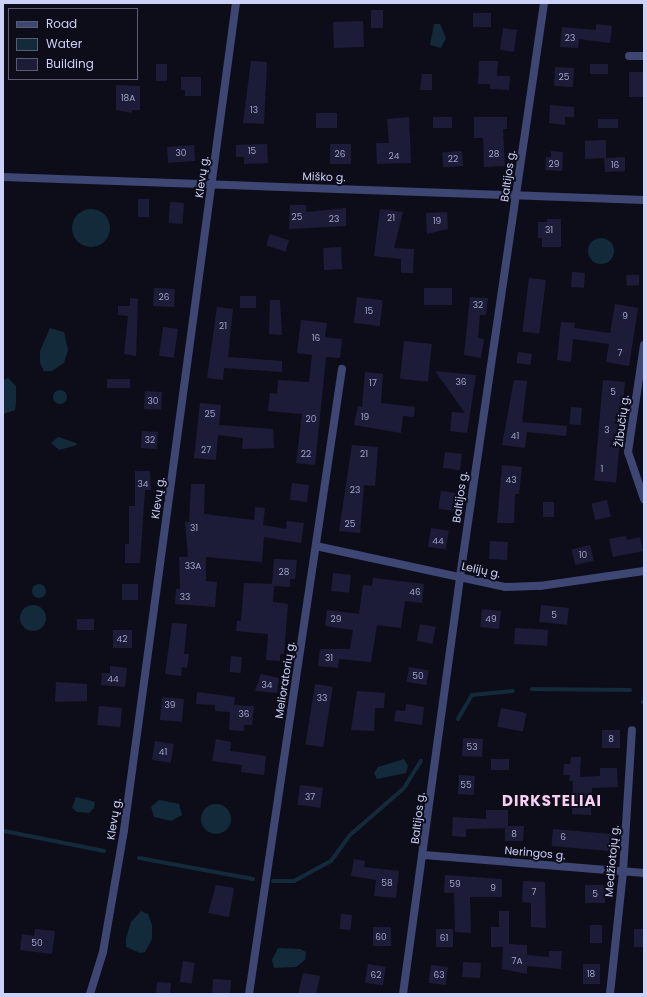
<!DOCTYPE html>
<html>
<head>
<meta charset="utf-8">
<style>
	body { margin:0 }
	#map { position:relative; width:647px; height:997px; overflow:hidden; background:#0d0d1a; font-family:Poppins,sans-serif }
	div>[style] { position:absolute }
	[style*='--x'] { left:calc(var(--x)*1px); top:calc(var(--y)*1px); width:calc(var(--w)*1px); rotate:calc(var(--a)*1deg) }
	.water>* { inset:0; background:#122a39 }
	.round { border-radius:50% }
	.stream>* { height:4px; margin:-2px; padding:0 2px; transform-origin:2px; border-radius:2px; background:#122a39 }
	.building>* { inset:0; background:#1c1c38; transform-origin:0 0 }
	.street>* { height:8px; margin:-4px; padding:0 4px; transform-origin:4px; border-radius:4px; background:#3e4773 }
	span { translate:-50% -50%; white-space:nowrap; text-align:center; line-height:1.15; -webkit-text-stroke:4px #0d0d1a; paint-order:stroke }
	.number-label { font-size:9px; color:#a0a4c8 }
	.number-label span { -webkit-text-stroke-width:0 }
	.street-label { font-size:11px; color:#ccd1f8 }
	.district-label { font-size:15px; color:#f8cef2; font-weight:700; letter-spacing:1px }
	.frame { position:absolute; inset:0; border:4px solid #ccd1f8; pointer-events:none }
	.legend { position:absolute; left:8px; top:8px; width:130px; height:72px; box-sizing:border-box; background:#0d0d1a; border:1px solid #595b73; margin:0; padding:5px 7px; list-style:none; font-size:12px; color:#ccd1f8 }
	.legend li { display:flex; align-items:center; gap:8px; height:20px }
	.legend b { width:20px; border:1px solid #595b73 }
</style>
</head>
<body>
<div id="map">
	<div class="water">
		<i style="clip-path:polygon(434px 24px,440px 24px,446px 38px,441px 48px,430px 45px)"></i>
		<i class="round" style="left:72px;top:209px;width:38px;height:38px"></i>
		<i class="round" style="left:588px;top:238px;width:26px;height:26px"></i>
		<i style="clip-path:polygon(50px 328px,64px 332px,68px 350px,64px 363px,52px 371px,44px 371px,40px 363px,40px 351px)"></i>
		<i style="clip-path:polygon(8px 378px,16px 386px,16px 403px,15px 410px,3px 414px,3px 380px)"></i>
		<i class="round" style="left:53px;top:390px;width:14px;height:14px"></i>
		<i style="clip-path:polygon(58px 437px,76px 443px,77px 445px,59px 450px,51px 443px)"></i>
		<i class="round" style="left:32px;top:584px;width:14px;height:14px"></i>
		<i class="round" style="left:20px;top:605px;width:26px;height:26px"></i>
		<i style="clip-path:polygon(404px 759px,408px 766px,406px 773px,377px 779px,374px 773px,378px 767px)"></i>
		<i style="clip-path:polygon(76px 797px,95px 802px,94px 808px,89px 813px,77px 812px,72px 808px)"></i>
		<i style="clip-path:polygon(159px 800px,179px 804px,182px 815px,171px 821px,154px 817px,151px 807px)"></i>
		<i class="round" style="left:201px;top:804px;width:30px;height:30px"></i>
		<i style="clip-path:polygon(141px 911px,148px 914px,152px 925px,152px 939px,145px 952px,140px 953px,126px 947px,126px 938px,131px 922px)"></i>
		<i style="clip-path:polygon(278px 948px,300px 949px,306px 952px,305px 960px,296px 967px,274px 968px,272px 960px)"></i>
	</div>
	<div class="stream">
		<i style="--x:532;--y:689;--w:98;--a:0.6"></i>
		<i style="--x:643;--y:702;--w:1;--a:45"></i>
		<i style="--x:458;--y:719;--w:28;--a:-60"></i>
		<i style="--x:472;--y:695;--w:41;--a:-5.6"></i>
		<i style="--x:4;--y:831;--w:102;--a:11.3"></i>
		<i style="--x:139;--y:858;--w:116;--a:10.4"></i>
		<i style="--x:273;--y:881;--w:21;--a:0"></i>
		<i style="--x:294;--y:881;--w:42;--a:-28.4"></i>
		<i style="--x:331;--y:861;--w:32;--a:-54"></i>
		<i style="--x:350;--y:835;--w:72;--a:-41"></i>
		<i style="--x:404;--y:788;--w:32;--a:-58"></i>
	</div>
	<div class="building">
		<i style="left:371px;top:10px;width:12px;height:18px"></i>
		<i style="left:473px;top:13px;width:18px;height:14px"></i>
		<i style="left:363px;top:21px;width:26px;height:30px;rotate:88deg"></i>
		<i style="clip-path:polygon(596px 24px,612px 26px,610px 43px,579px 39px,578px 48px,560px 47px,562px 27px,596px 30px)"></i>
		<i style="left:503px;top:28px;width:14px;height:22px;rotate:8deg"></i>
		<i style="clip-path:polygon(251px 61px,267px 62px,264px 124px,243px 123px)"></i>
		<i style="clip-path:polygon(479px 61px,498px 61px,497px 76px,510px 76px,509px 90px,490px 89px,490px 84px,478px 84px)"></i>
		<i style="left:156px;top:64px;width:11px;height:17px"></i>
		<i style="left:590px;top:64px;width:18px;height:10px"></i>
		<i style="left:555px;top:67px;width:19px;height:19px;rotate:3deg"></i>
		<i style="left:629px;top:72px;width:15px;height:25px"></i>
		<i style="clip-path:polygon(422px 74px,432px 74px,432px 90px,420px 90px)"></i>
		<i style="clip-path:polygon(181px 77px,201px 77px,201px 96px,185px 96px,185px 90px,181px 90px)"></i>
		<i style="clip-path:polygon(116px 85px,140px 86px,140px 110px,132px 110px,132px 113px,116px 110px)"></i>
		<i style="clip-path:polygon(550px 105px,574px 107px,574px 117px,565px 117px,565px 125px,549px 123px)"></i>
		<i style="left:316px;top:113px;width:21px;height:15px"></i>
		<i style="clip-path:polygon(409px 117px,411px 163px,377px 164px,376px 143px,389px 143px,387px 119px)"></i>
		<i style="left:452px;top:117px;width:11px;height:19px;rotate:90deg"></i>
		<i style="clip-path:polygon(474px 117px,507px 117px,507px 129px,503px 129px,505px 166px,484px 167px,483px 138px,474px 138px)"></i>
		<i style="left:598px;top:119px;width:20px;height:9px"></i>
		<i style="clip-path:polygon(606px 140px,606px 158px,625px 157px,625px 171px,605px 172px,604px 158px,585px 159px,585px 141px)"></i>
		<i style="clip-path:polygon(267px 144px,268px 163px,244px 164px,244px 157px,236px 157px,236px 145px)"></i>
		<i style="left:330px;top:144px;width:21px;height:20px"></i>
		<i style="left:194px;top:145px;width:16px;height:27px;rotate:86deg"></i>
		<i style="left:462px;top:151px;width:15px;height:20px;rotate:86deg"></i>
		<i style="clip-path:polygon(551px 151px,563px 152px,562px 171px,545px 170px,546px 157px,551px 157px)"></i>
		<i style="left:138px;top:199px;width:11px;height:18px"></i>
		<i style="left:170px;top:202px;width:14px;height:21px;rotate:4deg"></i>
		<i style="clip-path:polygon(290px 205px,306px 205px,306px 212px,346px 208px,346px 226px,289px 229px)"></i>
		<i style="clip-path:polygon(380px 209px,403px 212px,394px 248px,414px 249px,413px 273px,401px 273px,401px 259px,374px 256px)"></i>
		<i style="clip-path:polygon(447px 212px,448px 229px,427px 234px,426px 213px)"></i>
		<i style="clip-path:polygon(547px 219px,561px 219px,561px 247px,542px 247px,542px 238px,538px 238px,538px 222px,547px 222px)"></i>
		<i style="left:270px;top:234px;width:20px;height:12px;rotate:18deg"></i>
		<i style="left:341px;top:247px;width:22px;height:18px;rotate:87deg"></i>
		<i style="left:572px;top:272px;width:13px;height:15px;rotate:4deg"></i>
		<i style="clip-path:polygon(626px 275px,639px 275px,639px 285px,627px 286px)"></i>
		<i style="left:529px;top:278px;width:17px;height:54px;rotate:7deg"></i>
		<i style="left:154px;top:288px;width:21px;height:18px;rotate:3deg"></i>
		<i style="left:424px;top:288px;width:28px;height:17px"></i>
		<i style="left:240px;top:296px;width:16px;height:12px"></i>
		<i style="left:357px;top:297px;width:26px;height:26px;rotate:7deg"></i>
		<i style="clip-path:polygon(470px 297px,488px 298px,486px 315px,480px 315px,478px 338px,484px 339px,481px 358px,464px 355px)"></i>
		<i style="clip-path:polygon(130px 298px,138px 299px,136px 356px,124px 354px,128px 316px,118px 315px,118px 306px,130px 306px)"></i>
		<i style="clip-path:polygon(270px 300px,280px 300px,282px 335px,269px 334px)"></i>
		<i style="clip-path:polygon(615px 304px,638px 308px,629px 366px,606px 362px,609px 344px,573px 339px,571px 362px,557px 360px,561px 322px,575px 323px,574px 328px,610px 333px)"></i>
		<i style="clip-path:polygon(217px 307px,233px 309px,228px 357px,282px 361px,282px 372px,224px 368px,223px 380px,207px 378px)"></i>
		<i style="clip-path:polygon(301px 320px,327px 323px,325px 337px,342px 339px,340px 358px,326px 357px,315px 465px,296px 463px,302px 414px,268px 411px,270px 393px,277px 394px,278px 380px,309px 382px,312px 355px,297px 353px)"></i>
		<i style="left:163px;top:327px;width:15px;height:29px;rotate:8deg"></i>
		<i style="left:404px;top:341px;width:28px;height:38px;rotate:6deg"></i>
		<i style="left:518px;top:352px;width:14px;height:11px;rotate:8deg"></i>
		<i style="clip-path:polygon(435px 371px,476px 375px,467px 433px,450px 431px,452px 412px,465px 413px)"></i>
		<i style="clip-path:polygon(365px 372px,383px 374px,381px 403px,415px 407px,414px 417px,403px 416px,401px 433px,354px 425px,358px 406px,362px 407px)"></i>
		<i style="left:107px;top:379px;width:23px;height:9px"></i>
		<i style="clip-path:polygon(514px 380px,527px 381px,522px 422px,567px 426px,566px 436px,527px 432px,525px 448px,502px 445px)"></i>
		<i style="left:603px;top:380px;width:22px;height:101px;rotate:5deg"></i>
		<i style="left:145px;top:391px;width:17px;height:18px;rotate:3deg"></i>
		<i style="clip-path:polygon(200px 403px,221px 405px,219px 425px,273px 429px,274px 448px,242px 449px,243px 438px,218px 435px,216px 460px,194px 458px)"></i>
		<i style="left:571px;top:407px;width:11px;height:17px;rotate:5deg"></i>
		<i style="left:142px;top:431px;width:16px;height:17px;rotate:4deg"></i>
		<i style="clip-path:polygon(352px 445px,378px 447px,375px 486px,364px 485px,360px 533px,339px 531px)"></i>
		<i style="left:445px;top:452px;width:17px;height:16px;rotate:7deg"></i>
		<i style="clip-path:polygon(502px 465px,522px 467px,519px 494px,515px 494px,514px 523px,497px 523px)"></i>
		<i style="clip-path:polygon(135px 471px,150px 471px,151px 490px,145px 490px,140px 563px,125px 563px,125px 544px,129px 544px,129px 506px,135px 506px)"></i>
		<i style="left:292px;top:483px;width:17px;height:17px;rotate:7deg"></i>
		<i style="clip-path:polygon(191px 484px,205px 484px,204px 514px,254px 520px,255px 507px,265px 508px,263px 525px,286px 529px,287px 521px,304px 523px,301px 543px,264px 537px,262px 562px,206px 557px,206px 581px,217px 582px,215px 607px,175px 604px,176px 589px,180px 589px,179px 557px,188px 557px,185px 522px,189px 522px)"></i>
		<i style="left:441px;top:491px;width:15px;height:18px;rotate:8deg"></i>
		<i style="left:607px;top:500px;width:17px;height:16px;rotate:77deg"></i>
		<i style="left:543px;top:502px;width:11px;height:15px"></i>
		<i style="left:431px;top:528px;width:18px;height:19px;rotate:9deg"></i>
		<i style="clip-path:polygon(626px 536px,627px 540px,640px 537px,643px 551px,613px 557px,609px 539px)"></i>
		<i style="left:490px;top:541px;width:18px;height:18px;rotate:3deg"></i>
		<i style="left:590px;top:545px;width:16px;height:19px;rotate:76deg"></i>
		<i style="clip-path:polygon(274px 559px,297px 560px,295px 579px,290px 579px,290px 587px,274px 586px,273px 602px,288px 604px,284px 654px,280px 654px,280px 661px,266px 660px,268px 634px,236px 631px,237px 621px,241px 621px,244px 583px,272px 584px)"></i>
		<i style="left:333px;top:573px;width:18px;height:18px;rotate:6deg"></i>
		<i style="clip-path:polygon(373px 578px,424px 584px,422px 603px,405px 601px,401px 628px,377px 625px,371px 662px,339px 659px,338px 668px,318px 666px,320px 649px,350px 649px,353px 630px,325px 626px,327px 610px,359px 614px,363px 585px,372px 586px)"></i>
		<i style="left:122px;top:584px;width:16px;height:16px"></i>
		<i style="left:541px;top:605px;width:28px;height:17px;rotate:6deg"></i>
		<i style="left:482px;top:609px;width:19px;height:18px;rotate:6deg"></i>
		<i style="left:77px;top:619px;width:17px;height:11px"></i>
		<i style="clip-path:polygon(172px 623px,187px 624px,184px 654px,189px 654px,187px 668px,182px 667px,181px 676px,165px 674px)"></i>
		<i style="left:420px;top:624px;width:16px;height:17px;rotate:11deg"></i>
		<i style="left:515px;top:628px;width:33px;height:16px;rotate:3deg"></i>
		<i style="left:113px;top:630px;width:19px;height:18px"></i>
		<i style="left:231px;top:656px;width:11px;height:16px;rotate:5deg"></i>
		<i style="clip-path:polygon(110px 666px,127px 668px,125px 687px,101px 685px,102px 673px,110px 673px)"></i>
		<i style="left:409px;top:667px;width:20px;height:15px;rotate:9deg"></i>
		<i style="clip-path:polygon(261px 674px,279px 678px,277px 693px,255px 691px)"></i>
		<i style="clip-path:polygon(56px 682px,87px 684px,87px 701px,55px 702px)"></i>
		<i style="left:315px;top:684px;width:18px;height:61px;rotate:9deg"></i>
		<i style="clip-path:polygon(357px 691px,385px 693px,384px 708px,375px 708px,374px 731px,351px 730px)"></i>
		<i style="clip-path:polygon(197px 692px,235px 697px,234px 705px,254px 706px,252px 725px,244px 725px,244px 731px,229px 730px,230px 712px,215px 711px,215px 705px,196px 704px)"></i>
		<i style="left:162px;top:697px;width:22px;height:23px;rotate:5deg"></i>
		<i style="clip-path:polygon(406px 704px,424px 707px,422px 725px,394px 721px,396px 710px,405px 711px)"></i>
		<i style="left:99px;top:706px;width:23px;height:19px;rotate:5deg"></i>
		<i style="left:501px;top:708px;width:26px;height:19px;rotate:11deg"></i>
		<i style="left:620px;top:730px;width:18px;height:18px;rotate:90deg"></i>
		<i style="left:463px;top:738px;width:20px;height:18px;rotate:3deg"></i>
		<i style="clip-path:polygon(216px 739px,231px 742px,230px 751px,266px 756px,264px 775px,241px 772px,242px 765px,212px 761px)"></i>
		<i style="left:155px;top:741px;width:19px;height:19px;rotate:9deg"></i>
		<i style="clip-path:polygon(571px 757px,581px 757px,580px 777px,600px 776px,600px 768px,617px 768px,618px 787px,592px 788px,591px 815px,572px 814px,573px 781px,569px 781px,570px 775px,563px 775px,564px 764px,570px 764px)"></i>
		<i style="left:491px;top:759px;width:18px;height:11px"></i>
		<i style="left:459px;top:775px;width:16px;height:19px;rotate:4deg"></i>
		<i style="left:300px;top:785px;width:23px;height:20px;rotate:7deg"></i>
		<i style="clip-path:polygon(486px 810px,508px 810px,508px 826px,524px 826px,523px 841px,505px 841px,505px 828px,466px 829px,466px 837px,452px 836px,453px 817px,486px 819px)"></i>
		<i style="left:553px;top:829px;width:61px;height:17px;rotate:5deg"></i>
		<i style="clip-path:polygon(354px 859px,365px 861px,364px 867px,399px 871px,396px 898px,374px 896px,376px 880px,351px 876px)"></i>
		<i style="clip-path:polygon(445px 875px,502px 879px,502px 897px,470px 897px,471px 933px,455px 932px,454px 893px,444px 893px)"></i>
		<i style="clip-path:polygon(523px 881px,545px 882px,546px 928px,531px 927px,531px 903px,522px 902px)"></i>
		<i style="clip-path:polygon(216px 885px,234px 888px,229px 917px,208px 913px)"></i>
		<i style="left:585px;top:885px;width:20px;height:18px"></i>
		<i style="clip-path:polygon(499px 911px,509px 911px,509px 944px,527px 945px,527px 955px,549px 957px,549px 951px,562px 951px,561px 969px,527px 966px,527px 974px,502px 969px,503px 947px,491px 947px,491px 927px,499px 927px)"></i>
		<i style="left:341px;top:914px;width:11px;height:15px;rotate:5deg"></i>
		<i style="left:590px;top:925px;width:12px;height:18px"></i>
		<i style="left:373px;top:927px;width:18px;height:19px"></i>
		<i style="clip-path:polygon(35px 929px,55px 931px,52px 954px,20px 950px,22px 934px,34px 936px)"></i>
		<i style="left:436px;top:929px;width:17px;height:18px"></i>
		<i style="left:634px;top:929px;width:10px;height:18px"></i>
		<i style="left:183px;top:961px;width:12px;height:21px;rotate:9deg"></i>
		<i style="left:463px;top:962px;width:18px;height:15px;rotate:3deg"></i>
		<i style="left:368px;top:964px;width:18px;height:19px;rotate:9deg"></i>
		<i style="left:583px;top:964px;width:17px;height:20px"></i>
		<i style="left:431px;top:965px;width:17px;height:18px;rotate:7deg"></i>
		<i style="clip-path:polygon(303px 973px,320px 976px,316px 994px,298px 994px)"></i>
		<i style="left:213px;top:979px;width:18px;height:15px;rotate:3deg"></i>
		<i style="left:157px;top:982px;width:14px;height:12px;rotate:4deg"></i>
	</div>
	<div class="street">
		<i style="--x:629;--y:56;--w:15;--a:0"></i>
		<i style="--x:3;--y:177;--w:641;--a:2.05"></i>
		<i style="--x:644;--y:345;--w:108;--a:98.5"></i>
		<i style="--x:628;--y:452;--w:50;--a:71.2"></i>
		<i style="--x:316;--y:546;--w:193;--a:12.2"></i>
		<i style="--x:505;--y:587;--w:35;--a:-2"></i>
		<i style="--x:540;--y:586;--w:105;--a:-8.2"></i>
		<i style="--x:424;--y:855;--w:221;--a:4.7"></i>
		<i style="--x:90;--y:994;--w:44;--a:-72.8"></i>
		<i style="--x:103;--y:952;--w:124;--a:-80.2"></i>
		<i style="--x:124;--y:830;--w:835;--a:-82.29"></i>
		<i style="--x:249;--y:994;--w:632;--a:-81.54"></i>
		<i style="--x:403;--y:994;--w:421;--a:-82.2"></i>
		<i style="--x:460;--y:577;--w:580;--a:-81.67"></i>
		<i style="--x:610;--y:994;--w:123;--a:-83.9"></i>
		<i style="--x:623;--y:872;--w:142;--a:-86.4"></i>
	</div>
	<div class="number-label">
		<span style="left:570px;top:38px">23</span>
		<span style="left:564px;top:77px">25</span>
		<span style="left:128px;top:98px">18A</span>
		<span style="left:254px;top:110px">13</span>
		<span style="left:252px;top:151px">15</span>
		<span style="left:181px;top:153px">30</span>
		<span style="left:340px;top:154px">26</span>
		<span style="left:494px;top:154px">28</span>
		<span style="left:394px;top:156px">24</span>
		<span style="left:453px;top:159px">22</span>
		<span style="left:554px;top:164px">29</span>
		<span style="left:615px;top:165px">16</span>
		<span style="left:297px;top:217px">25</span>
		<span style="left:391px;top:218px">21</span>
		<span style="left:334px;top:219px">23</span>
		<span style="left:437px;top:221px">19</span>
		<span style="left:549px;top:230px">31</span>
		<span style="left:164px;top:297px">26</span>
		<span style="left:478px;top:305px">32</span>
		<span style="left:369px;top:311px">15</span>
		<span style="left:625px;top:316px">9</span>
		<span style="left:223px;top:326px">21</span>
		<span style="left:316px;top:338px">16</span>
		<span style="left:620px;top:353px">7</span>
		<span style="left:461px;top:382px">36</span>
		<span style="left:373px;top:383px">17</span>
		<span style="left:613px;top:392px">5</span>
		<span style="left:153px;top:401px">30</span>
		<span style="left:210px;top:414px">25</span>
		<span style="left:365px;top:417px">19</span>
		<span style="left:311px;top:419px">20</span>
		<span style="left:607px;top:430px">3</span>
		<span style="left:515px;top:436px">41</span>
		<span style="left:150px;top:440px">32</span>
		<span style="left:206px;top:450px">27</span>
		<span style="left:306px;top:454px">22</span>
		<span style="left:364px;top:454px">21</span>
		<span style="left:602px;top:469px">1</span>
		<span style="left:511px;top:480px">43</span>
		<span style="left:143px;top:484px">34</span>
		<span style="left:355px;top:490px">23</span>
		<span style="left:350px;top:524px">25</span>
		<span style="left:194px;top:528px">31</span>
		<span style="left:438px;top:541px">44</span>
		<span style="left:583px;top:555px">10</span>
		<span style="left:193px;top:566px">33A</span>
		<span style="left:284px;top:572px">28</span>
		<span style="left:415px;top:592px">46</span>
		<span style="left:185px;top:597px">33</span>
		<span style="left:554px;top:615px">5</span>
		<span style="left:336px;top:619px">29</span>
		<span style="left:491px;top:619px">49</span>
		<span style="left:122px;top:639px">42</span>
		<span style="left:329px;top:658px">31</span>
		<span style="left:418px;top:676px">50</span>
		<span style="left:113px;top:679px">44</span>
		<span style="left:267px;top:685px">34</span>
		<span style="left:322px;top:698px">33</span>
		<span style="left:170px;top:705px">39</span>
		<span style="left:244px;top:714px">36</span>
		<span style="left:611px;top:739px">8</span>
		<span style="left:472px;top:747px">53</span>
		<span style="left:163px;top:752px">41</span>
		<span style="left:466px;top:785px">55</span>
		<span style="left:310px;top:797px">37</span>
		<span style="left:514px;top:834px">8</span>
		<span style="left:563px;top:837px">6</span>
		<span style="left:387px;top:883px">58</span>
		<span style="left:455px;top:884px">59</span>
		<span style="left:493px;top:888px">9</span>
		<span style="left:534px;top:892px">7</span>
		<span style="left:595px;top:894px">5</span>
		<span style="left:381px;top:937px">60</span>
		<span style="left:444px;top:938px">61</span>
		<span style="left:37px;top:943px">50</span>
		<span style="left:517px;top:961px">7A</span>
		<span style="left:591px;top:974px">18</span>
		<span style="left:376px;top:975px">62</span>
		<span style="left:439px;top:975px">63</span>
	</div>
	<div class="street-label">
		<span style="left:508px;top:176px;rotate:-82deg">Baltijos g.</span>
		<span style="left:202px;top:177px;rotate:-82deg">Klevų g.</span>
		<span style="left:324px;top:177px;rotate:2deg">Miško g.</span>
		<span style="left:622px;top:421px;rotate:-83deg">Žibučių g.</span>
		<span style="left:460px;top:497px;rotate:-82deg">Baltijos g.</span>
		<span style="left:158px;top:498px;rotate:-82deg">Klevų g.</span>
		<span style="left:481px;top:570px;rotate:12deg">Lelijų g.</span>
		<span style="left:285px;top:680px;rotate:-81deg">Melioratorių g.</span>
		<span style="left:418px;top:818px;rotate:-83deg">Baltijos g.</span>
		<span style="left:114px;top:819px;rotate:-81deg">Klevų g.</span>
		<span style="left:535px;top:853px;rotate:5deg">Neringos g.</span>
		<span style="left:612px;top:861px;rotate:-85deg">Medžiotojų g.</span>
	</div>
	<div class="district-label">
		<span style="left:552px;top:801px">DIRKSTELIAI</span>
	</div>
	<div class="frame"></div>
	<ul class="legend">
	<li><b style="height:5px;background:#3e4773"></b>Road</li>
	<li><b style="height:11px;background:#122a39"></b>Water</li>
	<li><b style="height:11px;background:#1c1c38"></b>Building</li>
	</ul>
</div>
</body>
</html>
